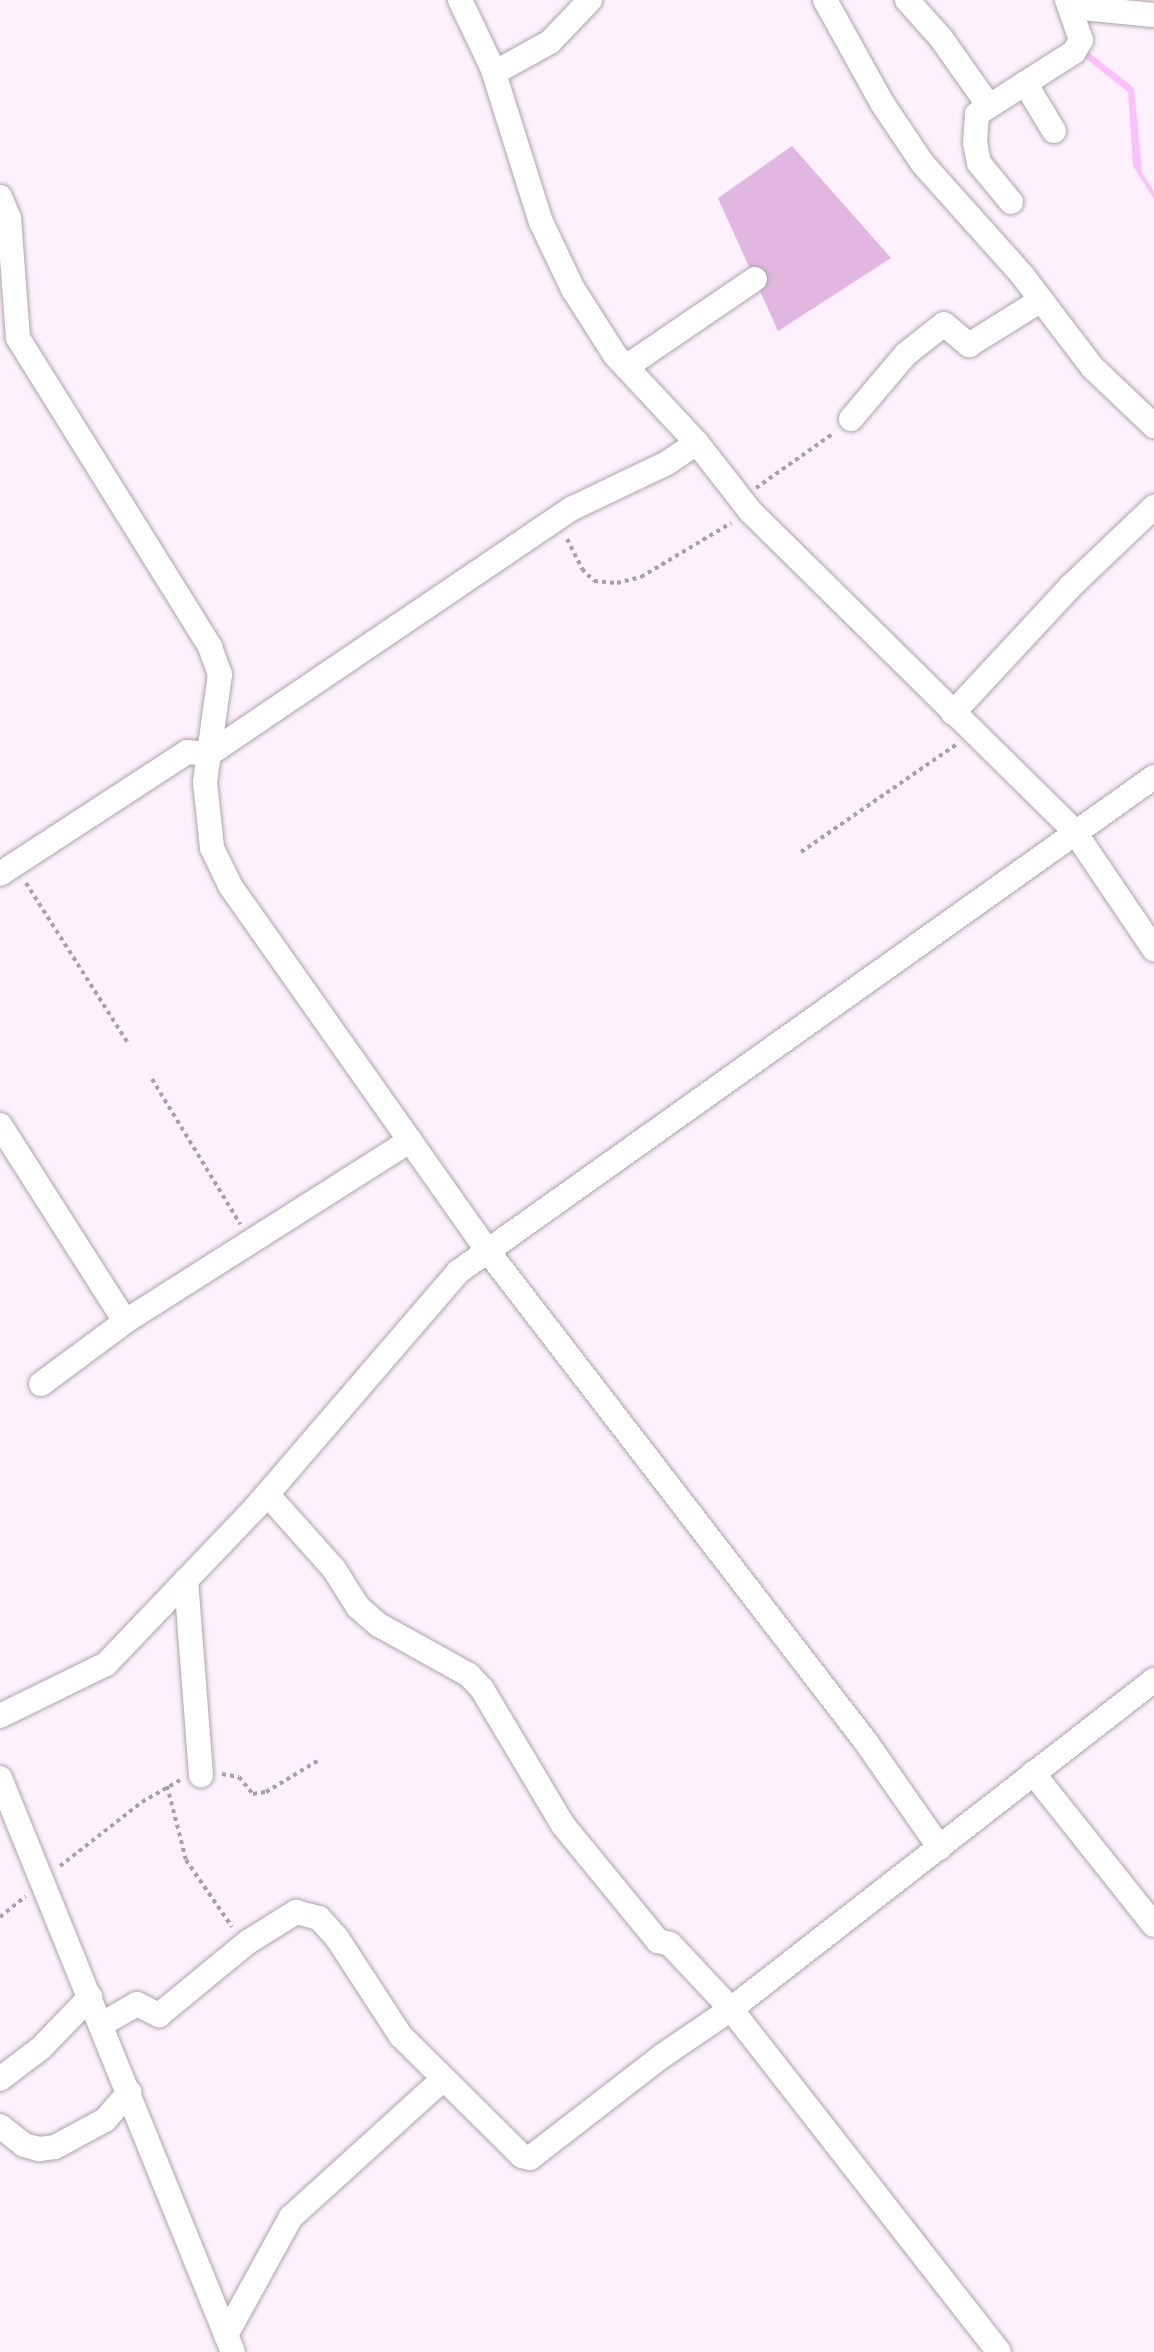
<!DOCTYPE html>
<html>
<head>
<meta charset="utf-8">
<style>
	body { margin:0 }
	#map { position:relative; width:1154px; height:2352px; overflow:hidden; background:#fcf1fc; font-family:Manrope,sans-serif }
	div>[style] { position:absolute }
	[style*='--x'] { left:calc(var(--x)*1px); top:calc(var(--y)*1px); width:calc(var(--w)*1px); rotate:calc(var(--a)*1deg) }
	.green>* { inset:0; background:#e1b6e0 }
	.water>* { inset:0; background:#febffd }
	.path>* { height:4px; margin-top:-2px; transform-origin:0; background:repeating-linear-gradient(90deg,#a89fa8 0 4px,transparent 0 8px) }
	.roads { filter:drop-shadow(0 0 2px #aea3ad) drop-shadow(0 0 2px #aea3ad) }
	.minor>* { height:24px; margin:-12px; padding:0 12px; transform-origin:12px; border-radius:12px; background:#fff }
	span { translate:-50% -50%; white-space:nowrap; text-align:center; line-height:1.15; -webkit-text-stroke:7px #fff; paint-order:stroke }
</style>
</head>
<body>
<div id="map">
	<div class="green">
		<i style="clip-path:polygon(792px 146px,891px 258px,778px 331px,718px 198px)"></i>
	</div>
	<div class="water">
		<i style="clip-path:polygon(1086px 50px,1134px 88px,1142px 173px,1154px 191px,1154px 199px,1133px 166px,1128px 92px,1084px 57px)"></i>
	</div>
	<div class="path">
		<i style="--x:756;--y:488;--w:95;--a:-35.2"></i>
		<i style="--x:567;--y:539;--w:34;--a:63"></i>
		<i style="--x:582;--y:569;--w:17;--a:45"></i>
		<i style="--x:594;--y:581;--w:23;--a:5"></i>
		<i style="--x:617;--y:583;--w:25;--a:-14"></i>
		<i style="--x:641;--y:577;--w:105;--a:-31"></i>
		<i style="--x:801;--y:852;--w:190;--a:-34.7"></i>
		<i style="--x:26;--y:883;--w:190;--a:57.5"></i>
		<i style="--x:152;--y:1079;--w:170;--a:58.7"></i>
		<i style="--x:222;--y:1774;--w:17;--a:10"></i>
		<i style="--x:239;--y:1777;--w:22;--a:51"></i>
		<i style="--x:253;--y:1794;--w:13;--a:-9"></i>
		<i style="--x:266;--y:1792;--w:62;--a:-31.1"></i>
		<i style="--x:167;--y:1786;--w:76;--a:75.6"></i>
		<i style="--x:186;--y:1860;--w:81;--a:55.5"></i>
		<i style="--x:60;--y:1866;--w:104;--a:-38"></i>
		<i style="--x:142;--y:1802;--w:46;--a:-29.9"></i>
		<i style="--x:0;--y:1917;--w:33;--a:-39"></i>
	</div>
	<div class="roads">
		<div class="minor">
			<i style="--x:460;--y:0;--w:74;--a:64.5"></i>
			<i style="--x:492;--y:67;--w:163;--a:72.5"></i>
			<i style="--x:541;--y:222;--w:74;--a:64.5"></i>
			<i style="--x:573;--y:289;--w:78;--a:57.5"></i>
			<i style="--x:615;--y:355;--w:120;--a:47"></i>
			<i style="--x:697;--y:443;--w:88;--a:52"></i>
			<i style="--x:751;--y:512;--w:454;--a:44.6"></i>
			<i style="--x:1074;--y:831;--w:143;--a:55.9"></i>
			<i style="--x:825;--y:0;--w:118;--a:61"></i>
			<i style="--x:882;--y:103;--w:73;--a:56.1"></i>
			<i style="--x:923;--y:164;--w:150;--a:48.2"></i>
			<i style="--x:1023;--y:276;--w:114;--a:52.8"></i>
			<i style="--x:1092;--y:367;--w:86;--a:43.6"></i>
			<i style="--x:907;--y:0;--w:51;--a:48.2"></i>
			<i style="--x:941;--y:38;--w:83;--a:54.8"></i>
			<i style="--x:1072;--y:7;--w:82;--a:5.6"></i>
			<i style="--x:494;--y:73;--w:64;--a:-29"></i>
			<i style="--x:550;--y:42;--w:58;--a:-46.4"></i>
			<i style="--x:1025;--y:83;--w:56;--a:58.9"></i>
			<i style="--x:0;--y:197;--w:23;--a:67"></i>
			<i style="--x:9;--y:218;--w:120;--a:85.7"></i>
			<i style="--x:18;--y:338;--w:364;--a:58.1"></i>
			<i style="--x:210;--y:647;--w:29;--a:70"></i>
			<i style="--x:220;--y:674;--w:109;--a:97.9"></i>
			<i style="--x:205;--y:782;--w:66;--a:83.9"></i>
			<i style="--x:212;--y:848;--w:43;--a:64"></i>
			<i style="--x:231;--y:887;--w:444;--a:54.8"></i>
			<i style="--x:487;--y:1250;--w:621;--a:52.39"></i>
			<i style="--x:866;--y:1742;--w:129;--a:55.1"></i>
			<i style="--x:1011;--y:202;--w:50;--a:-129.4"></i>
			<i style="--x:979;--y:163;--w:20;--a:-101"></i>
			<i style="--x:975;--y:143;--w:29;--a:-86"></i>
			<i style="--x:977;--y:114;--w:115;--a:-32.6"></i>
			<i style="--x:1074;--y:52;--w:14;--a:-60"></i>
			<i style="--x:1081;--y:40;--w:42;--a:-109.3"></i>
			<i style="--x:626;--y:367;--w:156;--a:-34.3"></i>
			<i style="--x:851;--y:419;--w:85;--a:-49.8"></i>
			<i style="--x:906;--y:354;--w:48;--a:-38.3"></i>
			<i style="--x:944;--y:324;--w:33;--a:40"></i>
			<i style="--x:969;--y:345;--w:85;--a:-32"></i>
			<i style="--x:953;--y:713;--w:173;--a:-47.1"></i>
			<i style="--x:1071;--y:586;--w:115;--a:-43.6"></i>
			<i style="--x:0;--y:874;--w:223;--a:-33.1"></i>
			<i style="--x:187;--y:752;--w:22;--a:5"></i>
			<i style="--x:209;--y:754;--w:439;--a:-34.1"></i>
			<i style="--x:573;--y:508;--w:104;--a:-25.6"></i>
			<i style="--x:667;--y:463;--w:36;--a:-34"></i>
			<i style="--x:0;--y:1125;--w:232;--a:57.5"></i>
			<i style="--x:41;--y:1384;--w:109;--a:-36.5"></i>
			<i style="--x:129;--y:1319;--w:333;--a:-32.4"></i>
			<i style="--x:267;--y:1494;--w:101;--a:48.2"></i>
			<i style="--x:334;--y:1569;--w:45;--a:57.7"></i>
			<i style="--x:358;--y:1607;--w:28;--a:41"></i>
			<i style="--x:379;--y:1625;--w:103;--a:29.1"></i>
			<i style="--x:469;--y:1675;--w:19;--a:47"></i>
			<i style="--x:482;--y:1689;--w:158;--a:59.2"></i>
			<i style="--x:563;--y:1825;--w:150;--a:50.7"></i>
			<i style="--x:658;--y:1941;--w:12;--a:14"></i>
			<i style="--x:670;--y:1944;--w:89;--a:46.8"></i>
			<i style="--x:731;--y:2009;--w:435;--a:52"></i>
			<i style="--x:186;--y:1580;--w:196;--a:85.6"></i>
			<i style="--x:0;--y:1716;--w:118;--a:-26.1"></i>
			<i style="--x:106;--y:1664;--w:217;--a:-46.3"></i>
			<i style="--x:256;--y:1507;--w:310;--a:-49.3"></i>
			<i style="--x:458;--y:1272;--w:854;--a:-35.42"></i>
			<i style="--x:1033;--y:1773;--w:194;--a:51.5"></i>
			<i style="--x:0;--y:1778;--w:619;--a:67.91"></i>
			<i style="--x:102;--y:2024;--w:40;--a:-29.7"></i>
			<i style="--x:137;--y:2004;--w:25;--a:27"></i>
			<i style="--x:159;--y:2015;--w:115;--a:-39.4"></i>
			<i style="--x:248;--y:1942;--w:57;--a:-32"></i>
			<i style="--x:296;--y:1912;--w:24;--a:15"></i>
			<i style="--x:319;--y:1918;--w:27;--a:48"></i>
			<i style="--x:337;--y:1938;--w:117;--a:56.9"></i>
			<i style="--x:401;--y:2036;--w:170;--a:44.8"></i>
			<i style="--x:522;--y:2156;--w:8;--a:14"></i>
			<i style="--x:530;--y:2158;--w:167;--a:-37.7"></i>
			<i style="--x:662;--y:2056;--w:83;--a:-34.3"></i>
			<i style="--x:731;--y:2009;--w:536;--a:-37.87"></i>
			<i style="--x:0;--y:2079;--w:51;--a:-37.1"></i>
			<i style="--x:41;--y:2048;--w:71;--a:-46.1"></i>
			<i style="--x:0;--y:2126;--w:31;--a:38"></i>
			<i style="--x:24;--y:2145;--w:16;--a:15"></i>
			<i style="--x:39;--y:2149;--w:16;--a:-7"></i>
			<i style="--x:55;--y:2147;--w:57;--a:-28.4"></i>
			<i style="--x:105;--y:2120;--w:37;--a:-49"></i>
			<i style="--x:226;--y:2335;--w:135;--a:-61.2"></i>
			<i style="--x:291;--y:2217;--w:204;--a:-42.2"></i>
		</div>
	</div>
</div>
</body>
</html>
